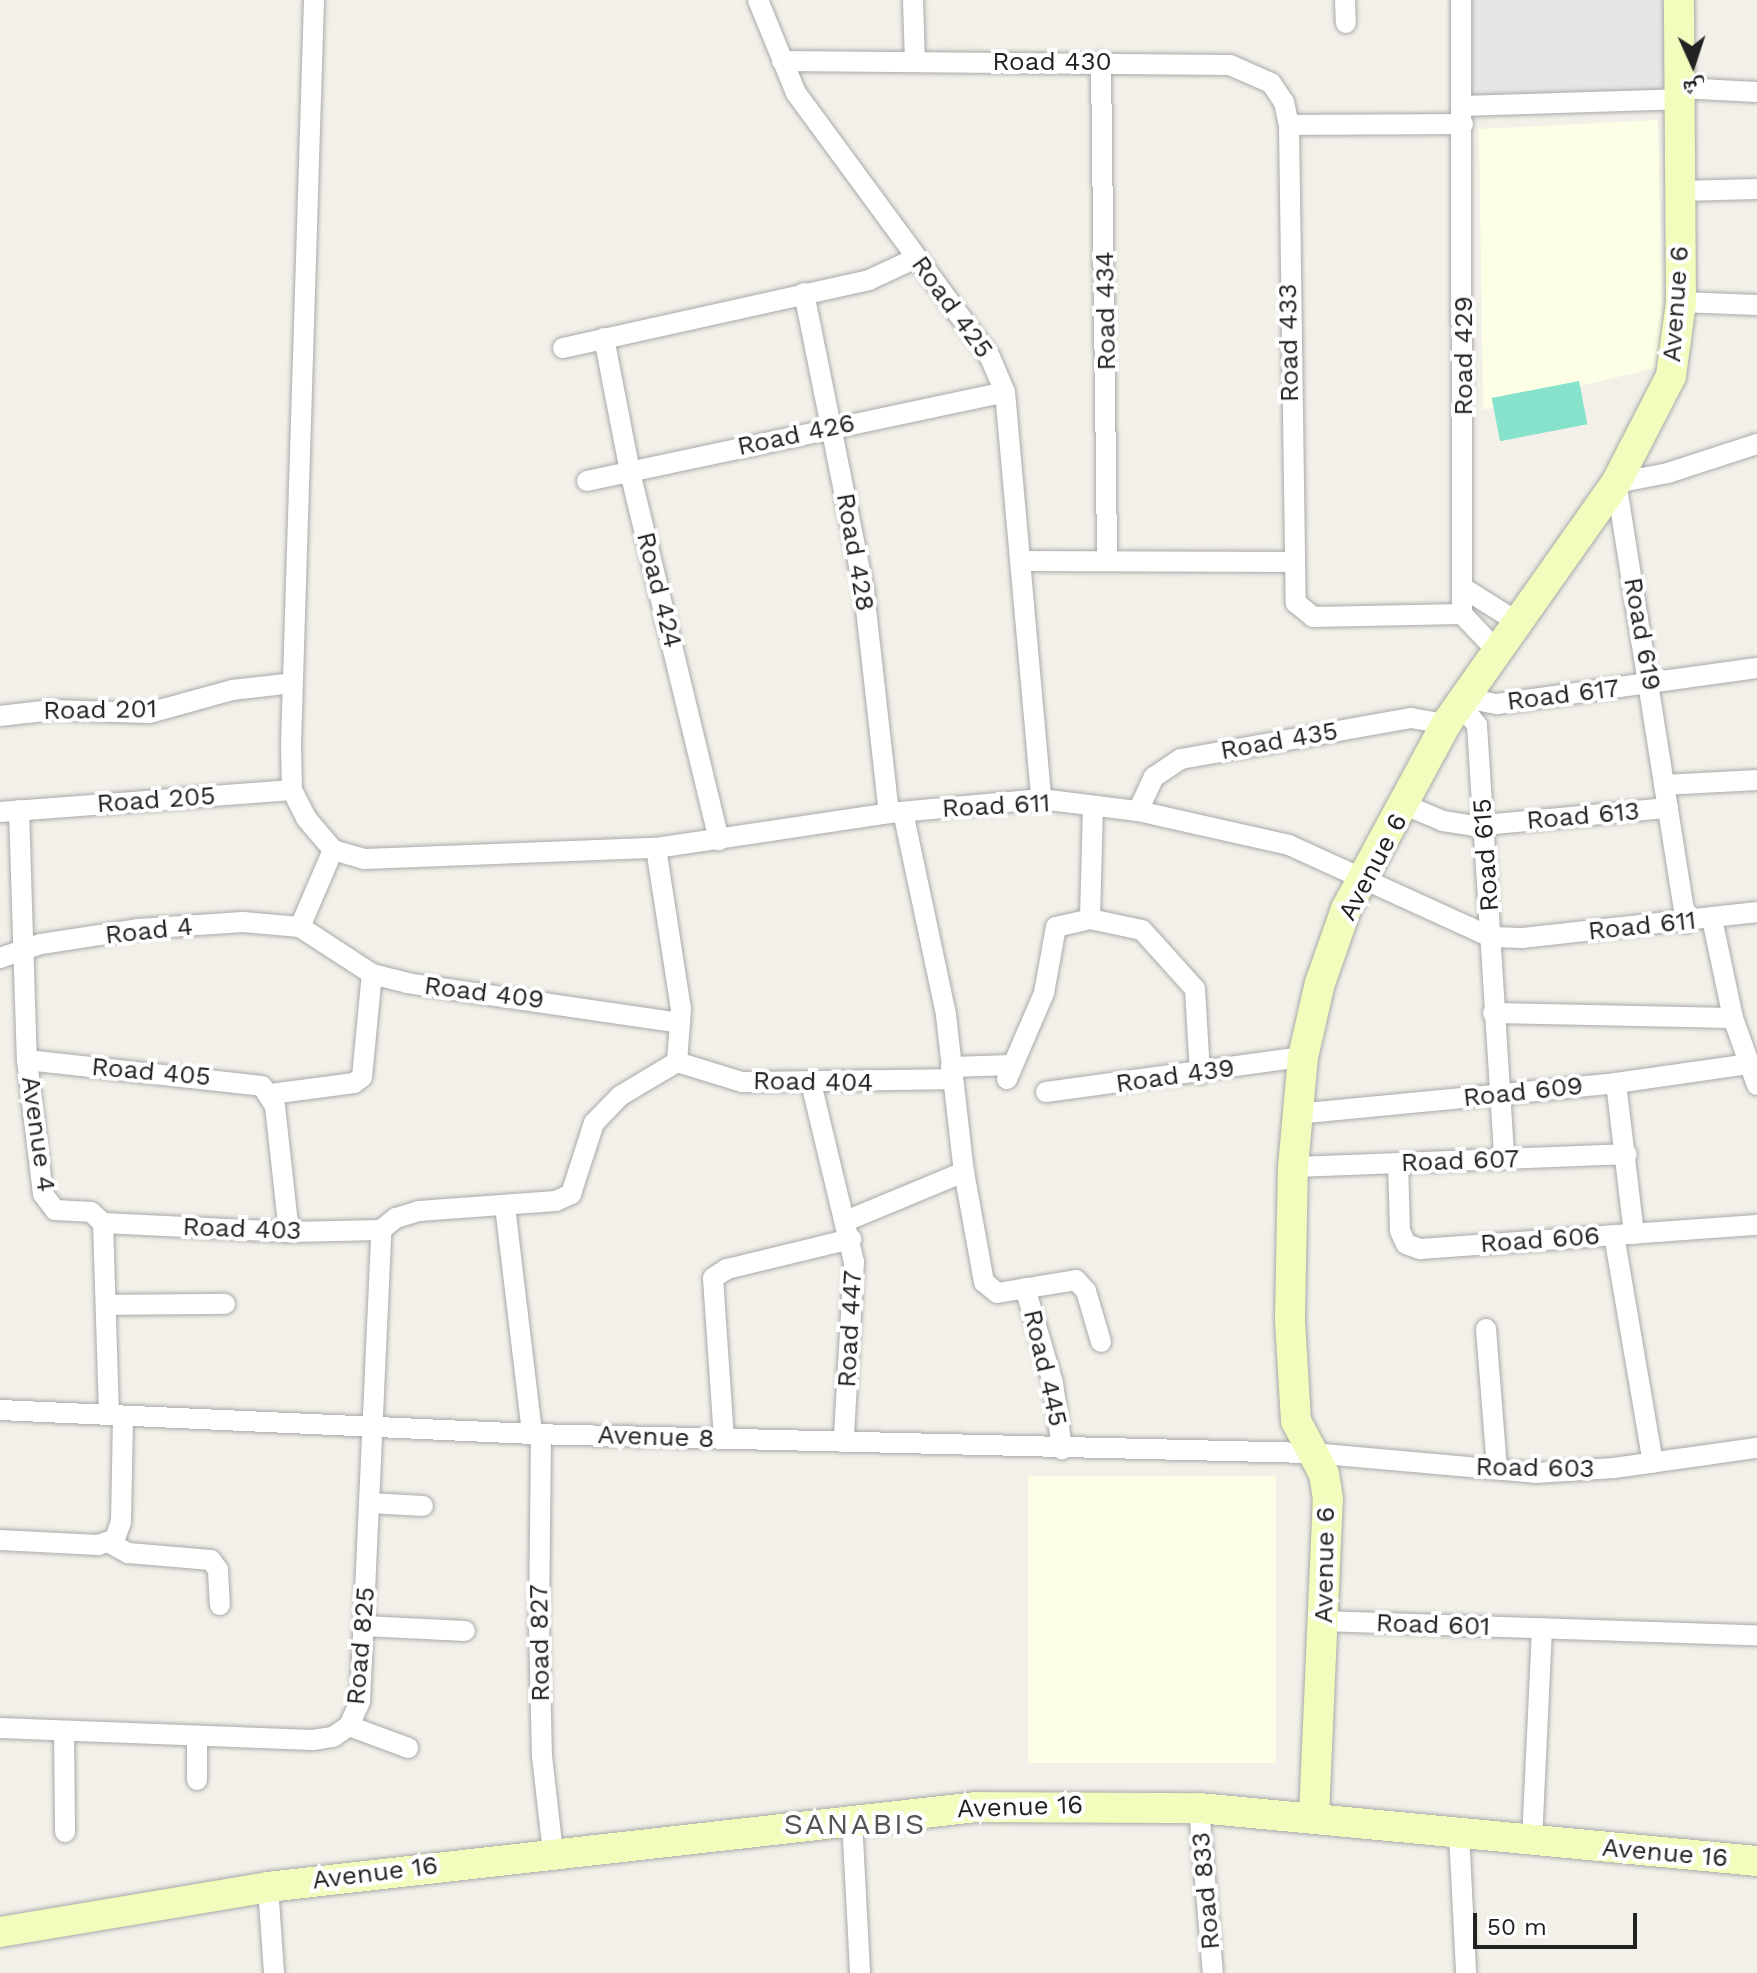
<!DOCTYPE html>
<html>
<head>
<meta charset="utf-8">
<style>
	body { margin:0 }
	#map { position:relative; width:1757px; height:1973px; overflow:hidden; background:#f2f0e9; font-family:"Work Sans","Noto Naskh Arabic",sans-serif }
	div>[style] { position:absolute }
	[style*='--x'] { left:calc(var(--x)*1px); top:calc(var(--y)*1px); width:calc(var(--w)*1px); rotate:calc(var(--a)*1deg) }
	.education>* { inset:0; background:#fcffe5; transform-origin:0 0 }
	.pitch>* { inset:0; background:#86e2ca; transform-origin:0 0 }
	.parking>* { inset:0; background:#e6e6e6; transform-origin:0 0 }
	.roads { filter:drop-shadow(0 0 2px #a9a9a9) drop-shadow(0 0 2px #a9a9a9) }
	.street>* { height:20px; margin:-10px; padding:0 10px; transform-origin:10px; border-radius:10px; background:#fff }
	.secondary>* { height:30px; margin:-15px; padding:0 15px; transform-origin:15px; border-radius:15px; background:#f1fcbd }
	span { translate:-50% -50%; white-space:nowrap; text-align:center; line-height:1.15; -webkit-text-stroke:8px #fff; paint-order:stroke }
	.street-label { font-size:26px; color:#222 }
	.quarter-label { font-size:30px; color:#555; letter-spacing:2px }
	.north { position:absolute; left:1653px; top:24px; width:80px; height:80px; -webkit-text-stroke:6px #fff; paint-order:stroke; rotate:177deg; font-size:22px; font-weight:700; line-height:32px; text-align:center; color:#222 }
	.north::after { content:''; display:block; margin:auto; width:28px; height:36px; background:#222; clip-path:polygon(50% 0,100% 100%,50% 72%,0 100%) }
	.scale { position:absolute; left:1473px; top:1913px; width:164px; height:36px; box-sizing:border-box; border:4px solid #222; border-top:0; padding-left:10px; font-size:24px; line-height:28px; white-space:nowrap; color:#222; -webkit-text-stroke:6px #fff; paint-order:stroke }
</style>
</head>
<body>
<div id="map">
	<div class="education">
		<i style="clip-path:polygon(1658px 120px,1663px 366px,1483px 410px,1479px 129px)"></i>
		<i style="left:1028px;top:1476px;width:248px;height:287px"></i>
	</div>
	<div class="pitch">
		<i style="left:1579px;top:381px;width:44px;height:89px;rotate:79deg"></i>
	</div>
	<div class="parking">
		<i style="left:1472px;top:0;width:192px;height:98px"></i>
	</div>
	<div class="roads">
		<div class="street">
			<i style="--x:314;--y:0;--w:744;--a:91.77"></i>
			<i style="--x:291;--y:744;--w:46;--a:88.8"></i>
			<i style="--x:292;--y:790;--w:31;--a:63"></i>
			<i style="--x:306;--y:818;--w:42;--a:49.8"></i>
			<i style="--x:333;--y:850;--w:33;--a:16"></i>
			<i style="--x:365;--y:859;--w:291;--a:-2.2"></i>
			<i style="--x:656;--y:848;--w:236;--a:-8.5"></i>
			<i style="--x:889;--y:813;--w:153;--a:-5.3"></i>
			<i style="--x:1041;--y:799;--w:98;--a:7.1"></i>
			<i style="--x:1138;--y:811;--w:155;--a:12.7"></i>
			<i style="--x:1289;--y:845;--w:222;--a:24.5"></i>
			<i style="--x:1491;--y:937;--w:31;--a:2"></i>
			<i style="--x:1522;--y:938;--w:236;--a:-6.3"></i>
			<i style="--x:758;--y:0;--w:100;--a:67.8"></i>
			<i style="--x:796;--y:93;--w:328;--a:53.7"></i>
			<i style="--x:990;--y:357;--w:38;--a:67"></i>
			<i style="--x:1005;--y:392;--w:409;--a:84.9"></i>
			<i style="--x:913;--y:0;--w:62;--a:88.2"></i>
			<i style="--x:1345;--y:0;--w:23;--a:88"></i>
			<i style="--x:1461;--y:0;--w:614;--a:89.91"></i>
			<i style="--x:782;--y:61;--w:448;--a:0.5"></i>
			<i style="--x:1230;--y:65;--w:45;--a:23.7"></i>
			<i style="--x:1271;--y:83;--w:23;--a:56"></i>
			<i style="--x:1284;--y:102;--w:24;--a:78"></i>
			<i style="--x:1289;--y:125;--w:478;--a:89.2"></i>
			<i style="--x:1296;--y:603;--w:22;--a:39"></i>
			<i style="--x:1313;--y:617;--w:149;--a:-1.2"></i>
			<i style="--x:1101;--y:62;--w:498;--a:89.3"></i>
			<i style="--x:1680;--y:88;--w:77;--a:3"></i>
			<i style="--x:1462;--y:106;--w:217;--a:-1.8"></i>
			<i style="--x:1289;--y:125;--w:174;--a:-0.3"></i>
			<i style="--x:1680;--y:191;--w:77;--a:-1.5"></i>
			<i style="--x:804;--y:293;--w:304;--a:78.6"></i>
			<i style="--x:864;--y:591;--w:223;--a:83.6"></i>
			<i style="--x:1681;--y:302;--w:76;--a:2.3"></i>
			<i style="--x:604;--y:338;--w:136;--a:79"></i>
			<i style="--x:630;--y:472;--w:379;--a:76.4"></i>
			<i style="--x:563;--y:348;--w:313;--a:-12.5"></i>
			<i style="--x:869;--y:280;--w:52;--a:-25.1"></i>
			<i style="--x:587;--y:481;--w:427;--a:-12"></i>
			<i style="--x:1023;--y:561;--w:270;--a:0.2"></i>
			<i style="--x:1465;--y:589;--w:64;--a:32.2"></i>
			<i style="--x:1462;--y:614;--w:52;--a:46.5"></i>
			<i style="--x:1465;--y:698;--w:33;--a:11"></i>
			<i style="--x:1497;--y:704;--w:262;--a:-7.9"></i>
			<i style="--x:1460;--y:704;--w:27;--a:51"></i>
			<i style="--x:1477;--y:725;--w:435;--a:86.4"></i>
			<i style="--x:0;--y:716;--w:52;--a:-6.6"></i>
			<i style="--x:52;--y:710;--w:97;--a:1.8"></i>
			<i style="--x:149;--y:713;--w:86;--a:-15.5"></i>
			<i style="--x:232;--y:690;--w:61;--a:-6.5"></i>
			<i style="--x:1664;--y:785;--w:93;--a:-3.1"></i>
			<i style="--x:1405;--y:805;--w:41;--a:22.8"></i>
			<i style="--x:1443;--y:821;--w:30;--a:9"></i>
			<i style="--x:1473;--y:826;--w:196;--a:-5.3"></i>
			<i style="--x:19;--y:810;--w:250;--a:88.2"></i>
			<i style="--x:27;--y:1060;--w:135;--a:83.2"></i>
			<i style="--x:43;--y:1194;--w:20;--a:53"></i>
			<i style="--x:55;--y:1210;--w:36;--a:3"></i>
			<i style="--x:91;--y:1212;--w:16;--a:43"></i>
			<i style="--x:103;--y:1223;--w:192;--a:88.2"></i>
			<i style="--x:1138;--y:811;--w:38;--a:-65"></i>
			<i style="--x:1154;--y:777;--w:32;--a:-34"></i>
			<i style="--x:1181;--y:759;--w:234;--a:-10.1"></i>
			<i style="--x:1411;--y:718;--w:36;--a:10"></i>
			<i style="--x:0;--y:812;--w:293;--a:-4.3"></i>
			<i style="--x:903;--y:812;--w:208;--a:78"></i>
			<i style="--x:946;--y:1015;--w:158;--a:83.5"></i>
			<i style="--x:964;--y:1172;--w:112;--a:79.7"></i>
			<i style="--x:984;--y:1282;--w:17;--a:40"></i>
			<i style="--x:997;--y:1293;--w:80;--a:-9.3"></i>
			<i style="--x:1076;--y:1280;--w:15;--a:48"></i>
			<i style="--x:1086;--y:1291;--w:53;--a:73.6"></i>
			<i style="--x:656;--y:848;--w:163;--a:81.2"></i>
			<i style="--x:681;--y:1009;--w:53;--a:94.3"></i>
			<i style="--x:1090;--y:919;--w:113;--a:-88.5"></i>
			<i style="--x:1712;--y:919;--w:101;--a:78"></i>
			<i style="--x:1733;--y:1018;--w:71;--a:70.3"></i>
			<i style="--x:1686;--y:923;--w:446;--a:-99"></i>
			<i style="--x:1616;--y:483;--w:53;--a:-10.9"></i>
			<i style="--x:1668;--y:473;--w:94;--a:-18"></i>
			<i style="--x:300;--y:927;--w:84;--a:-66.8"></i>
			<i style="--x:0;--y:958;--w:43;--a:-18.9"></i>
			<i style="--x:41;--y:944;--w:98;--a:-8.8"></i>
			<i style="--x:138;--y:929;--w:105;--a:-3.8"></i>
			<i style="--x:243;--y:922;--w:57;--a:5"></i>
			<i style="--x:300;--y:927;--w:86;--a:33.1"></i>
			<i style="--x:372;--y:974;--w:36;--a:14"></i>
			<i style="--x:407;--y:983;--w:276;--a:8.3"></i>
			<i style="--x:1493;--y:1013;--w:240;--a:1.2"></i>
			<i style="--x:27;--y:1060;--w:236;--a:6.3"></i>
			<i style="--x:262;--y:1086;--w:24;--a:57"></i>
			<i style="--x:275;--y:1106;--w:127;--a:83.7"></i>
			<i style="--x:951;--y:1067;--w:61;--a:-1.9"></i>
			<i style="--x:1007;--y:1079;--w:94;--a:-66.7"></i>
			<i style="--x:1044;--y:993;--w:67;--a:-79.7"></i>
			<i style="--x:1056;--y:927;--w:35;--a:-13"></i>
			<i style="--x:1090;--y:919;--w:53;--a:11.9"></i>
			<i style="--x:1142;--y:930;--w:79;--a:48.1"></i>
			<i style="--x:1195;--y:989;--w:85;--a:86.6"></i>
			<i style="--x:811;--y:1083;--w:184;--a:76.5"></i>
			<i style="--x:854;--y:1262;--w:176;--a:93.3"></i>
			<i style="--x:1616;--y:1083;--w:152;--a:83.2"></i>
			<i style="--x:1046;--y:1092;--w:259;--a:-7.8"></i>
			<i style="--x:271;--y:1094;--w:84;--a:-7.5"></i>
			<i style="--x:354;--y:1083;--w:10;--a:-37"></i>
			<i style="--x:362;--y:1077;--w:103;--a:-84.5"></i>
			<i style="--x:1296;--y:1114;--w:321;--a:-5.5"></i>
			<i style="--x:1616;--y:1083;--w:133;--a:-8.2"></i>
			<i style="--x:1398;--y:1163;--w:68;--a:88.3"></i>
			<i style="--x:1400;--y:1231;--w:14;--a:65"></i>
			<i style="--x:1406;--y:1244;--w:15;--a:20"></i>
			<i style="--x:1420;--y:1249;--w:338;--a:-4.1"></i>
			<i style="--x:1293;--y:1167;--w:334;--a:-2.2"></i>
			<i style="--x:505;--y:1206;--w:230;--a:83.2"></i>
			<i style="--x:846;--y:1221;--w:128;--a:-22.6"></i>
			<i style="--x:103;--y:1223;--w:186;--a:2.8"></i>
			<i style="--x:289;--y:1232;--w:92;--a:-1.2"></i>
			<i style="--x:381;--y:1230;--w:19;--a:-39"></i>
			<i style="--x:396;--y:1218;--w:24;--a:-17"></i>
			<i style="--x:419;--y:1211;--w:137;--a:-4.2"></i>
			<i style="--x:556;--y:1201;--w:17;--a:-25"></i>
			<i style="--x:571;--y:1194;--w:75;--a:-72.1"></i>
			<i style="--x:594;--y:1123;--w:37;--a:-46"></i>
			<i style="--x:620;--y:1096;--w:66;--a:-30.8"></i>
			<i style="--x:677;--y:1062;--w:68;--a:17.1"></i>
			<i style="--x:742;--y:1082;--w:211;--a:-0.8"></i>
			<i style="--x:1614;--y:1235;--w:231;--a:80.3"></i>
			<i style="--x:1025;--y:1288;--w:99;--a:73.6"></i>
			<i style="--x:1053;--y:1383;--w:67;--a:82.2"></i>
			<i style="--x:106;--y:1305;--w:119;--a:-0.5"></i>
			<i style="--x:1486;--y:1329;--w:140;--a:85.5"></i>
			<i style="--x:0;--y:1410;--w:533;--a:2.58"></i>
			<i style="--x:532;--y:1434;--w:780;--a:1.4"></i>
			<i style="--x:1312;--y:1453;--w:224;--a:5.1"></i>
			<i style="--x:1535;--y:1473;--w:79;--a:-3.6"></i>
			<i style="--x:1614;--y:1468;--w:144;--a:-8"></i>
			<i style="--x:541;--y:1434;--w:192;--a:90.6"></i>
			<i style="--x:539;--y:1626;--w:130;--a:88.7"></i>
			<i style="--x:542;--y:1756;--w:97;--a:83.5"></i>
			<i style="--x:724;--y:1439;--w:161;--a:-93.9"></i>
			<i style="--x:713;--y:1278;--w:17;--a:-33"></i>
			<i style="--x:727;--y:1269;--w:128;--a:-13.6"></i>
			<i style="--x:370;--y:1503;--w:53;--a:3.2"></i>
			<i style="--x:0;--y:1540;--w:98;--a:2.9"></i>
			<i style="--x:98;--y:1545;--w:18;--a:-19"></i>
			<i style="--x:115;--y:1539;--w:18;--a:-71"></i>
			<i style="--x:121;--y:1522;--w:106;--a:-88.9"></i>
			<i style="--x:110;--y:1543;--w:21;--a:29"></i>
			<i style="--x:128;--y:1553;--w:83;--a:4.8"></i>
			<i style="--x:211;--y:1560;--w:12;--a:55"></i>
			<i style="--x:218;--y:1570;--w:35;--a:87"></i>
			<i style="--x:1324;--y:1621;--w:433;--a:1.9"></i>
			<i style="--x:364;--y:1626;--w:101;--a:2.8"></i>
			<i style="--x:349;--y:1726;--w:63;--a:20.4"></i>
			<i style="--x:0;--y:1728;--w:313;--a:2.2"></i>
			<i style="--x:313;--y:1740;--w:20;--a:-9"></i>
			<i style="--x:333;--y:1737;--w:19;--a:-35"></i>
			<i style="--x:349;--y:1726;--w:27;--a:-66"></i>
			<i style="--x:360;--y:1701;--w:471;--a:-87.4"></i>
			<i style="--x:64;--y:1731;--w:101;--a:89.4"></i>
			<i style="--x:197;--y:1736;--w:44;--a:90"></i>
			<i style="--x:1199;--y:1808;--w:166;--a:85.2"></i>
			<i style="--x:852;--y:1819;--w:154;--a:87"></i>
			<i style="--x:1459;--y:1833;--w:140;--a:87.1"></i>
			<i style="--x:1532;--y:1841;--w:213;--a:-87.3"></i>
			<i style="--x:268;--y:1887;--w:86;--a:86"></i>
		</div>
		<div class="secondary">
			<i style="--x:1314;--y:1816;--w:317;--a:-87.5"></i>
			<i style="--x:1328;--y:1499;--w:25;--a:-99"></i>
			<i style="--x:1324;--y:1474;--w:60;--a:-117.8"></i>
			<i style="--x:1296;--y:1421;--w:102;--a:-93.4"></i>
			<i style="--x:1290;--y:1319;--w:152;--a:-88.9"></i>
			<i style="--x:1293;--y:1167;--w:110;--a:-84.8"></i>
			<i style="--x:1303;--y:1057;--w:76;--a:-77.1"></i>
			<i style="--x:1320;--y:983;--w:78;--a:-70.6"></i>
			<i style="--x:1346;--y:909;--w:210;--a:-61.6"></i>
			<i style="--x:1446;--y:724;--w:295;--a:-54.8"></i>
			<i style="--x:1616;--y:483;--w:120;--a:-62.8"></i>
			<i style="--x:1671;--y:376;--w:75;--a:-82.3"></i>
			<i style="--x:1681;--y:302;--w:302;--a:-90.4"></i>
			<i style="--x:0;--y:1932;--w:272;--a:-9.5"></i>
			<i style="--x:268;--y:1887;--w:713;--a:-6.44"></i>
			<i style="--x:977;--y:1807;--w:222;--a:0.3"></i>
			<i style="--x:1199;--y:1808;--w:561;--a:5.43"></i>
		</div>
	</div>
	<div class="street-label">
		<span style="left:1052px;top:62px">Road 430</span>
		<span style="left:1676px;top:304px;rotate:-86deg">Avenue 6</span>
		<span style="left:952px;top:307px;rotate:54deg">Road 425</span>
		<span style="left:1106px;top:311px;rotate:-91deg">Road 434</span>
		<span style="left:1289px;top:343px;rotate:-91deg">Road 433</span>
		<span style="left:1464px;top:356px;rotate:-90deg">Road 429</span>
		<span style="left:796px;top:435px;rotate:-12deg">Road 426</span>
		<span style="left:855px;top:552px;rotate:80deg">Road 428</span>
		<span style="left:659px;top:590px;rotate:76deg">Road 424</span>
		<span style="left:1642px;top:634px;rotate:80deg">Road 619</span>
		<span style="left:1563px;top:695px;rotate:-7deg">Road 617</span>
		<span style="left:100px;top:710px;rotate:-1deg">Road 201</span>
		<span style="left:1279px;top:741px;rotate:-10deg">Road 435</span>
		<span style="left:156px;top:800px;rotate:-4deg">Road 205</span>
		<span style="left:996px;top:806px;rotate:-3deg">Road 611</span>
		<span style="left:1583px;top:816px;rotate:-5deg">Road 613</span>
		<span style="left:1486px;top:855px;rotate:-94deg">Road 615</span>
		<span style="left:1373px;top:867px;rotate:-62deg">Avenue 6</span>
		<span style="left:1642px;top:926px;rotate:-6deg">Road 611</span>
		<span style="left:149px;top:931px;rotate:-6deg">Road 4</span>
		<span style="left:484px;top:993px;rotate:7deg">Road 409</span>
		<span style="left:151px;top:1072px;rotate:5deg">Road 405</span>
		<span style="left:1175px;top:1076px;rotate:-8deg">Road 439</span>
		<span style="left:813px;top:1082px;rotate:1deg">Road 404</span>
		<span style="left:1523px;top:1092px;rotate:-6deg">Road 609</span>
		<span style="left:38px;top:1134px;rotate:82deg">Avenue 4</span>
		<span style="left:1460px;top:1161px;rotate:-2deg">Road 607</span>
		<span style="left:242px;top:1229px;rotate:2deg">Road 403</span>
		<span style="left:1540px;top:1240px;rotate:-4deg">Road 606</span>
		<span style="left:850px;top:1329px;rotate:-87deg">Road 447</span>
		<span style="left:1045px;top:1368px;rotate:77deg">Road 445</span>
		<span style="left:656px;top:1437px;rotate:2deg">Avenue 8</span>
		<span style="left:1535px;top:1468px;rotate:1deg">Road 603</span>
		<span style="left:1325px;top:1565px;rotate:-89deg">Avenue 6</span>
		<span style="left:1433px;top:1625px;rotate:2deg">Road 601</span>
		<span style="left:540px;top:1643px;rotate:-91deg">Road 827</span>
		<span style="left:361px;top:1646px;rotate:-85deg">Road 825</span>
		<span style="left:1020px;top:1807px;rotate:-2deg">Avenue 16</span>
		<span style="left:1665px;top:1853px;rotate:5deg">Avenue 16</span>
		<span style="left:375px;top:1873px;rotate:-7deg">Avenue 16</span>
		<span style="left:1206px;top:1891px;rotate:-95deg">Road 833</span>
	</div>
	<div class="quarter-label">
		<span style="left:855px;top:1824px">SANABIS</span>
	</div>
	<div class="north">ش</div>
	<div class="scale">50 m</div>
</div>
</body>
</html>
